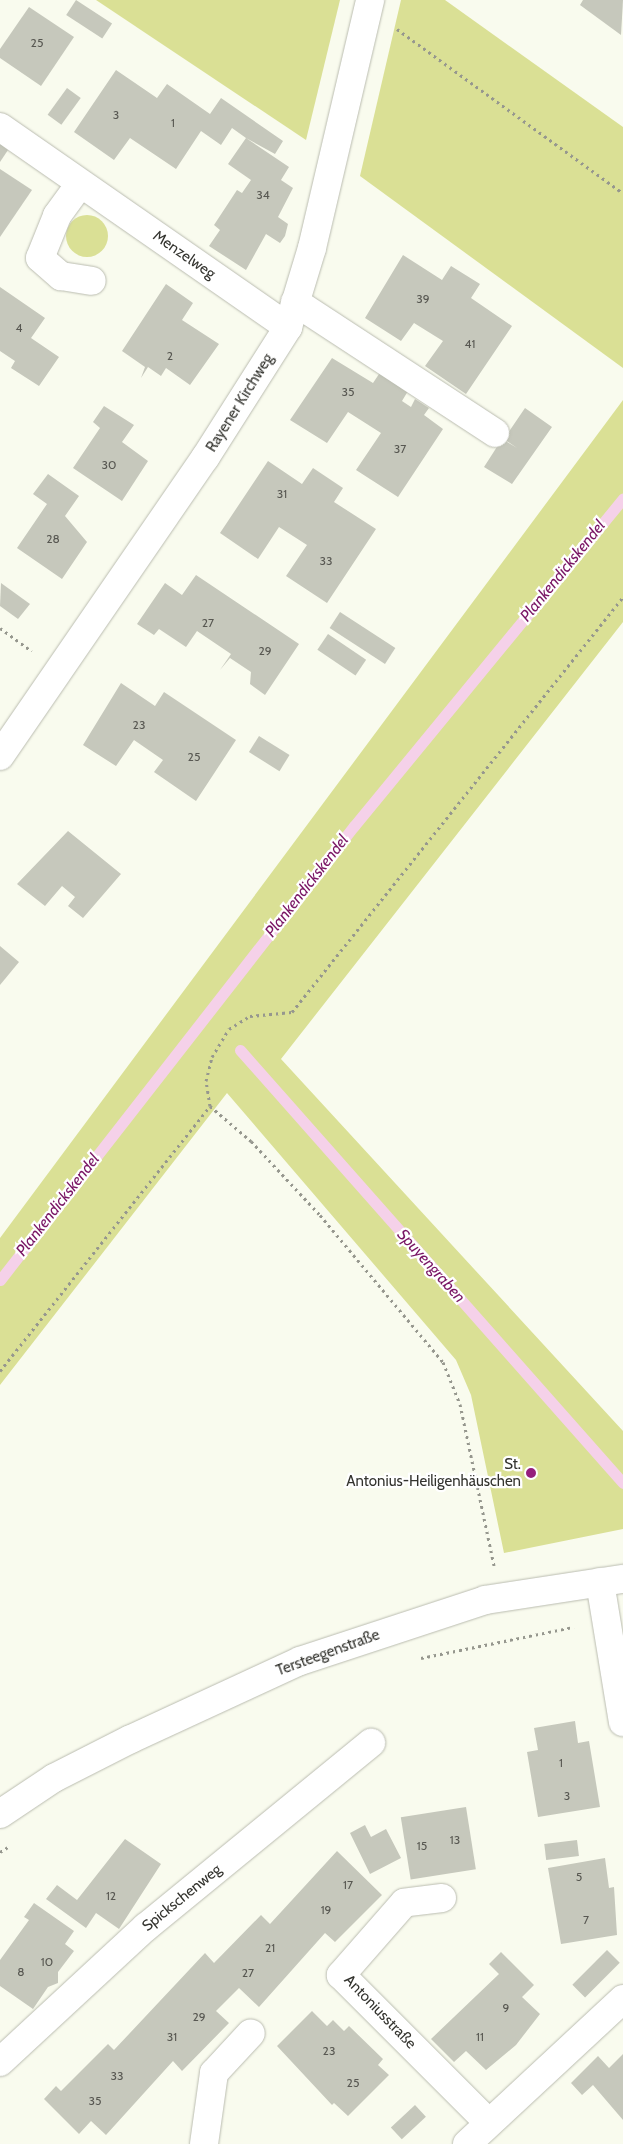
<!DOCTYPE html>
<html>
<head>
<meta charset="utf-8">
<style>
	body { margin:0 }
	#map { position:relative; width:623px; height:2144px; overflow:hidden; background:#f9fbee; font-family:Cabin,sans-serif }
	div>[style] { position:absolute }
	[style*='--x'] { left:calc(var(--x)*1px); top:calc(var(--y)*1px); width:calc(var(--w)*1px); rotate:calc(var(--a)*1deg) }
	.green>* { inset:0; background:#dae095 }
	.round { border-radius:50% }
	.stream>* { height:11px; margin:-5.5px; padding:0 5.5px; transform-origin:5.5px; border-radius:5.5px; background:#f5d1e9 }
	.building>* { inset:0; background:#c6c8bc; transform-origin:0 0 }
	.path>* { height:3px; margin-top:-1.5px; transform-origin:0; background:repeating-linear-gradient(90deg,#96978e 0 2.5px,transparent 0 6.5px) }
	.roads { filter:drop-shadow(0 0 1px #babcb0) drop-shadow(0 0 1px #babcb0) }
	.minor>* { height:28px; margin:-14px; padding:0 14px; transform-origin:14px; border-radius:14px; background:#fff }
	.dots>* { width:14px; height:14px; translate:-50% -50%; box-sizing:border-box; border:2px solid #fff; border-radius:50% }
	span { translate:-50% -50%; white-space:nowrap; text-align:center; line-height:1.15; -webkit-text-stroke:4.5px #fff; paint-order:stroke }
	.number-label { font-size:12px; color:#585852 }
	.number-label span { -webkit-text-stroke-width:0 }
	.street-label { font-size:15px; color:#33332e }
	.poi-label { font-size:15px; color:#33332e }
	.right { translate:-100% -50%; text-align:right }
	.water-label { font-size:16px; color:#791564; font-style:italic }
</style>
</head>
<body>
<div id="map">
	<div class="green">
		<i style="clip-path:polygon(96px 0,340px 0,306px 140px)"></i>
		<i style="clip-path:polygon(401px 0,445px 0,623px 127px,623px 368px,360px 176px)"></i>
		<i class="round" style="left:66px;top:215px;width:42px;height:42px"></i>
		<i style="clip-path:polygon(623px 400px,623px 622px,281px 1059px,623px 1431px,623px 1529px,504px 1553px,471px 1395px,456px 1360px,227px 1093px,0 1385px,0 1238px)"></i>
	</div>
	<div class="stream">
		<i style="--x:240;--y:1050;--w:578;--a:48.51"></i>
		<i style="--x:0;--y:1280;--w:576;--a:-52.06"></i>
		<i style="--x:354;--y:826;--w:424;--a:-50.6"></i>
	</div>
	<div class="building">
		<i style="left:76px;top:0;width:43px;height:18px;rotate:33deg"></i>
		<i style="clip-path:polygon(583px 0,623px 0,621px 35px,580px 5px)"></i>
		<i style="clip-path:polygon(29px 7px,74px 37px,41px 86px,0 58px,0 49px)"></i>
		<i style="clip-path:polygon(116px 70px,157px 98px,167px 84px,210px 114px,221px 98px,283px 141px,275px 154px,246px 138px,289px 167px,281px 180px,293px 188px,278px 217px,288px 224px,285px 236px,280px 243px,266px 234px,246px 270px,209px 246px,220px 230px,214px 225px,237px 190px,242px 193px,251px 180px,228px 164px,246px 138px,232px 128px,221px 145px,201px 131px,176px 169px,130px 138px,114px 160px,74px 132px)"></i>
		<i style="left:67px;top:88px;width:17px;height:33px;rotate:36deg"></i>
		<i style="clip-path:polygon(0 144px,8px 150px,0 162px)"></i>
		<i style="clip-path:polygon(0 169px,32px 190px,0 237px)"></i>
		<i style="clip-path:polygon(403px 255px,442px 280px,451px 266px,480px 284px,471px 298px,512px 326px,466px 394px,425px 366px,443px 341px,414px 323px,401px 341px,365px 318px)"></i>
		<i style="clip-path:polygon(166px 284px,193px 303px,182px 320px,219px 344px,190px 385px,166px 368px,161px 376px,148px 367px,141px 378px,145px 367px,122px 351px)"></i>
		<i style="clip-path:polygon(0 287px,45px 318px,31px 338px,59px 357px,39px 386px,11px 368px,15px 361px,0 351px)"></i>
		<i style="clip-path:polygon(332px 358px,373px 383px,383px 368px,411px 386px,402px 401px,411px 407px,415px 399px,429px 408px,424px 415px,443px 429px,398px 497px,356px 470px,381px 433px,348px 412px,327px 443px,290px 420px)"></i>
		<i style="clip-path:polygon(104px 406px,134px 425px,122px 442px,148px 461px,122px 501px,73px 468px,100px 428px,93px 422px)"></i>
		<i style="clip-path:polygon(525px 408px,552px 427px,512px 484px,484px 467px,502px 439px,517px 448px,504px 439px)"></i>
		<i style="clip-path:polygon(268px 461px,302px 484px,313px 468px,343px 488px,334px 502px,376px 529px,327px 603px,286px 576px,307px 545px,279px 527px,258px 559px,220px 533px)"></i>
		<i style="clip-path:polygon(48px 474px,79px 496px,65px 516px,87px 542px,62px 579px,17px 548px,47px 504px,33px 494px)"></i>
		<i style="clip-path:polygon(196px 575px,299px 644px,265px 695px,250px 684px,251px 672px,230px 658px,220px 670px,231px 654px,197px 631px,186px 647px,159px 629px,154px 635px,137px 624px,165px 583px,182px 595px)"></i>
		<i style="clip-path:polygon(1px 583px,30px 604px,18px 619px,0 606px)"></i>
		<i style="left:340px;top:612px;width:66px;height:19px;rotate:33deg"></i>
		<i style="left:328px;top:634px;width:46px;height:19px;rotate:34deg"></i>
		<i style="clip-path:polygon(121px 683px,155px 706px,164px 692px,194px 712px,191px 717px,194px 712px,236px 740px,196px 801px,154px 772px,163px 760px,134px 740px,116px 766px,83px 745px)"></i>
		<i style="left:259px;top:736px;width:36px;height:19px;rotate:32deg"></i>
		<i style="clip-path:polygon(68px 831px,121px 874px,83px 918px,68px 906px,75px 897px,62px 886px,45px 906px,17px 884px)"></i>
		<i style="clip-path:polygon(0 946px,19px 962px,0 985px)"></i>
		<i style="clip-path:polygon(575px 1721px,578px 1743px,589px 1741px,600px 1807px,538px 1817px,527px 1752px,538px 1750px,534px 1728px)"></i>
		<i style="left:466px;top:1807px;width:63px;height:66px;rotate:81deg"></i>
		<i style="clip-path:polygon(365px 1825px,371px 1837px,386px 1829px,401px 1858px,370px 1874px,350px 1833px)"></i>
		<i style="clip-path:polygon(125px 1839px,161px 1864px,119px 1929px,96px 1913px,86px 1928px,46px 1899px,57px 1885px,77px 1900px)"></i>
		<i style="left:577px;top:1840px;width:16px;height:33px;rotate:83deg"></i>
		<i style="clip-path:polygon(337px 1851px,382px 1895px,335px 1942px,325px 1933px,259px 2007px,239px 1988px,216px 2011px,229px 2023px,182px 2071px,173px 2061px,106px 2135px,91px 2121px,79px 2134px,44px 2099px,56px 2086px,61px 2091px,108px 2044px,114px 2050px,205px 1953px,214px 1963px,261px 1915px,270px 1924px)"></i>
		<i style="clip-path:polygon(605px 1858px,609px 1888px,614px 1887px,617px 1935px,561px 1944px,548px 1868px)"></i>
		<i style="clip-path:polygon(34px 1903px,74px 1931px,65px 1944px,74px 1951px,58px 1972px,58px 1983px,48px 1987px,33px 2009px,0 1986px,0 1960px,29px 1920px,24px 1917px)"></i>
		<i style="left:607px;top:1950px;width:18px;height:49px;rotate:45deg"></i>
		<i style="clip-path:polygon(501px 1952px,534px 1985px,522px 1997px,540px 2014px,516px 2045px,486px 2070px,466px 2051px,454px 2062px,431px 2039px,499px 1974px,489px 1964px)"></i>
		<i style="clip-path:polygon(312px 2011px,327px 2026px,333px 2020px,344px 2031px,349px 2026px,383px 2059px,378px 2065px,389px 2075px,348px 2116px,334px 2103px,332px 2105px,277px 2046px)"></i>
		<i style="clip-path:polygon(623px 2054px,623px 2120px,593px 2085px,582px 2095px,571px 2083px,598px 2056px,609px 2068px)"></i>
		<i style="left:415px;top:2105px;width:16px;height:33px;rotate:47deg"></i>
	</div>
	<div class="path">
		<i style="--x:397;--y:29;--w:279;--a:36"></i>
		<i style="--x:0;--y:628;--w:39;--a:36"></i>
		<i style="--x:210;--y:1106;--w:25;--a:-99"></i>
		<i style="--x:206;--y:1081;--w:25;--a:-76"></i>
		<i style="--x:212;--y:1057;--w:33;--a:-59"></i>
		<i style="--x:229;--y:1029;--w:25;--a:-32"></i>
		<i style="--x:250;--y:1016;--w:42;--a:-5.4"></i>
		<i style="--x:292;--y:1012;--w:531;--a:-51.42"></i>
		<i style="--x:0;--y:1371;--w:338;--a:-51.6"></i>
		<i style="--x:210;--y:1106;--w:54;--a:40.5"></i>
		<i style="--x:251;--y:1141;--w:101;--a:47"></i>
		<i style="--x:320;--y:1215;--w:192;--a:50.1"></i>
		<i style="--x:443;--y:1362;--w:45;--a:68"></i>
		<i style="--x:460;--y:1404;--w:165;--a:78.1"></i>
		<i style="--x:421;--y:1658;--w:156;--a:-11.5"></i>
		<i style="--x:0;--y:1852;--w:9;--a:-32"></i>
	</div>
	<div class="roads">
		<div class="minor">
			<i style="--x:0;--y:127;--w:351;--a:34.8"></i>
			<i style="--x:80;--y:184;--w:39;--a:126"></i>
			<i style="--x:57;--y:216;--w:45;--a:112"></i>
			<i style="--x:40;--y:258;--w:28;--a:41"></i>
			<i style="--x:61;--y:276;--w:31;--a:9"></i>
			<i style="--x:295;--y:302;--w:239;--a:33.2"></i>
			<i style="--x:0;--y:756;--w:362;--a:-55.5"></i>
			<i style="--x:205;--y:458;--w:155;--a:-57.6"></i>
			<i style="--x:288;--y:327;--w:83;--a:-73.1"></i>
			<i style="--x:312;--y:248;--w:255;--a:-76.8"></i>
			<i style="--x:600;--y:1582;--w:142;--a:80.7"></i>
			<i style="--x:0;--y:1814;--w:65;--a:-33.7"></i>
			<i style="--x:54;--y:1778;--w:86;--a:-26.9"></i>
			<i style="--x:131;--y:1739;--w:186;--a:-24.8"></i>
			<i style="--x:300;--y:1661;--w:195;--a:-18.2"></i>
			<i style="--x:485;--y:1600;--w:140;--a:-8.7"></i>
			<i style="--x:442;--y:1898;--w:38;--a:173"></i>
			<i style="--x:404;--y:1903;--w:96;--a:131.2"></i>
			<i style="--x:341;--y:1975;--w:209;--a:45"></i>
			<i style="--x:0;--y:2062;--w:199;--a:-42.8"></i>
			<i style="--x:146;--y:1927;--w:291;--a:-39.3"></i>
			<i style="--x:204;--y:2144;--w:72;--a:-82"></i>
			<i style="--x:214;--y:2073;--w:54;--a:-47.2"></i>
			<i style="--x:467;--y:2144;--w:213;--a:-42.9"></i>
		</div>
	</div>
	<div class="dots">
		<i style="left:531px;top:1473px;background:#951f7c"></i>
	</div>
	<div class="number-label">
		<span style="left:37px;top:43px">25</span>
		<span style="left:116px;top:115px">3</span>
		<span style="left:173px;top:123px">1</span>
		<span style="left:263px;top:195px">34</span>
		<span style="left:423px;top:299px">39</span>
		<span style="left:19px;top:328px">4</span>
		<span style="left:470px;top:344px">41</span>
		<span style="left:170px;top:356px">2</span>
		<span style="left:348px;top:392px">35</span>
		<span style="left:400px;top:449px">37</span>
		<span style="left:109px;top:465px">30</span>
		<span style="left:282px;top:494px">31</span>
		<span style="left:53px;top:539px">28</span>
		<span style="left:326px;top:561px">33</span>
		<span style="left:208px;top:623px">27</span>
		<span style="left:265px;top:651px">29</span>
		<span style="left:139px;top:725px">23</span>
		<span style="left:194px;top:757px">25</span>
		<span style="left:561px;top:1763px">1</span>
		<span style="left:567px;top:1796px">3</span>
		<span style="left:455px;top:1840px">13</span>
		<span style="left:422px;top:1846px">15</span>
		<span style="left:579px;top:1877px">5</span>
		<span style="left:348px;top:1885px">17</span>
		<span style="left:111px;top:1896px">12</span>
		<span style="left:326px;top:1910px">19</span>
		<span style="left:586px;top:1920px">7</span>
		<span style="left:270px;top:1948px">21</span>
		<span style="left:47px;top:1962px">10</span>
		<span style="left:21px;top:1972px">8</span>
		<span style="left:248px;top:1973px">27</span>
		<span style="left:506px;top:2008px">9</span>
		<span style="left:199px;top:2017px">29</span>
		<span style="left:172px;top:2037px">31</span>
		<span style="left:480px;top:2037px">11</span>
		<span style="left:329px;top:2051px">23</span>
		<span style="left:117px;top:2076px">33</span>
		<span style="left:353px;top:2083px">25</span>
		<span style="left:95px;top:2101px">35</span>
	</div>
	<div class="street-label">
		<span style="left:184px;top:255px;rotate:35deg">Menzelweg</span>
		<span style="left:240px;top:403px;rotate:-58deg">Rayener Kirchweg</span>
		<span style="left:328px;top:1653px;rotate:-20deg">Tersteegenstraße</span>
		<span style="left:182px;top:1898px;rotate:-39deg">Spickschenweg</span>
		<span style="left:380px;top:2012px;rotate:46deg">Antoniusstraße</span>
	</div>
	<div class="poi-label">
		<span class="right" style="left:521px;top:1473px">St.<br>Antonius-Heiligenhäuschen</span>
	</div>
	<div class="water-label">
		<span style="left:563px;top:571px;rotate:-51deg">Plankendickskendel</span>
		<span style="left:307px;top:886px;rotate:-52deg">Plankendickskendel</span>
		<span style="left:58px;top:1205px;rotate:-52deg">Plankendickskendel</span>
		<span style="left:431px;top:1266px;rotate:48deg">Spuyengraben</span>
	</div>
</div>
</body>
</html>
